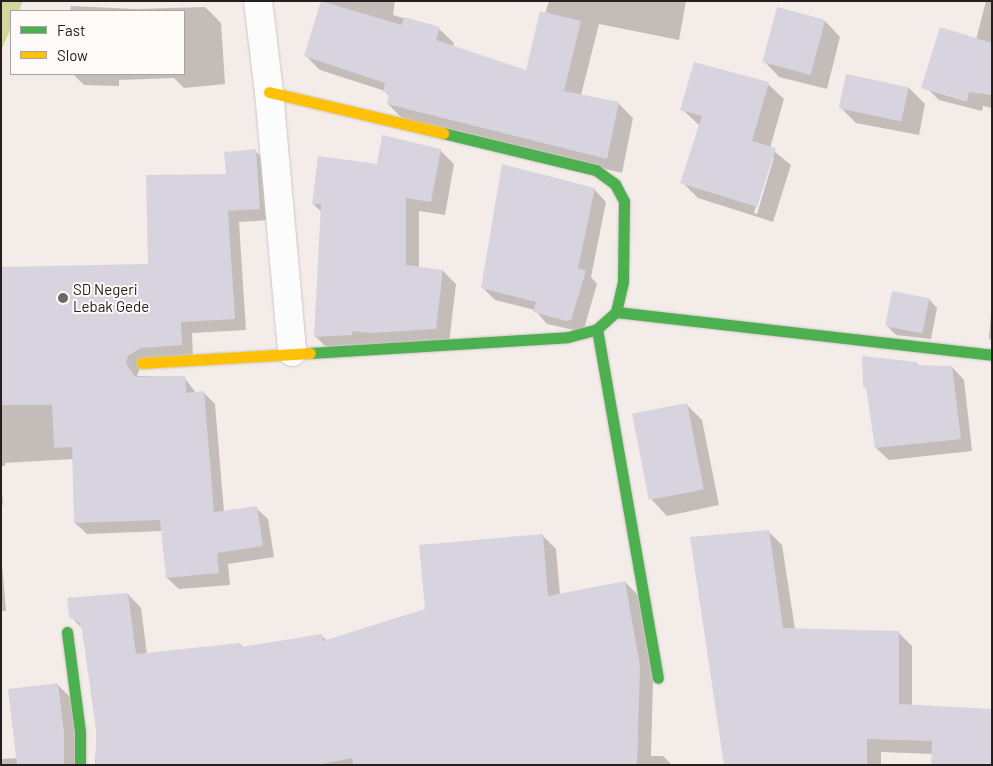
<!DOCTYPE html>
<html>
<head>
<meta charset="utf-8">
<style>
	body { margin:0 }
	#map { position:relative; width:993px; height:766px; overflow:hidden; background:#f4ece8; font-family:Barlow,sans-serif }
	div>[style] { position:absolute }
	[style*='--x'] { left:calc(var(--x)*1px); top:calc(var(--y)*1px); width:calc(var(--w)*1px); rotate:calc(var(--a)*1deg) }
	.forest>* { inset:0; background:#d0d79d }
	.shadow>* { inset:0; background:#0003 }
	.building>* { inset:0; background:#d7d4e0; transform-origin:0 0 }
	.roads { filter:drop-shadow(0 0 1px #cec7c4) drop-shadow(0 0 1px #cec7c4) }
	.street>* { height:28px; margin:-14px; padding:0 14px; transform-origin:14px; border-radius:14px; background:#fdfcfc }
	.fast>* { height:11px; margin:-5.5px; padding:0 5.5px; transform-origin:5.5px; border-radius:5.5px; background:#4caf50 }
	.slow>* { height:11px; margin:-5.5px; padding:0 5.5px; transform-origin:5.5px; border-radius:5.5px; background:#ffc107 }
	.dots>* { width:14px; height:14px; translate:-50% -50%; box-sizing:border-box; border:2px solid #fdfaf8; border-radius:50% }
	span { translate:-50% -50%; white-space:nowrap; text-align:center; line-height:1.15; -webkit-text-stroke:4px #fdfaf8; paint-order:stroke }
	.poi-label { font-size:15px; color:#25201d }
	.left { translate:0 -50%; text-align:left }
	.frame { position:absolute; inset:0; border:2px solid #25201d; pointer-events:none }
	.legend { position:absolute; left:10px; top:10px; width:175px; height:65px; box-sizing:border-box; background:#fdfaf8; border:1px solid #a7a3a0; margin:0; padding:6px 9px; list-style:none; font-size:15px; color:#25201d }
	.legend li { display:flex; align-items:center; gap:10px; height:25px }
	.legend b { width:25px; border:1px solid #a7a3a0 }
</style>
</head>
<body>
<div id="map">
	<div class="forest">
		<i style="clip-path:polygon(1px 1px,23px 1px,19px 11px,11px 11px,11px 28px,1px 51px)"></i>
	</div>
	<div class="shadow">
		<i style="clip-path:polygon(322px 1px,395px 1px,393px 15px,439px 29px,454px 43px,453px 47px,527px 72px,549px 1px,686px 1px,679px 40px,599px 24px,581px 95px,618px 103px,633px 118px,622px 173px,403px 119px,388px 104px,390px 97px,385px 91px,320px 70px,305px 55px)"></i>
		<i style="clip-path:polygon(986px 1px,992px 1px,992px 108px,983px 106px,982px 111px,939px 100px,924px 85px,976px 40px)"></i>
		<i style="clip-path:polygon(71px 6px,136px 9px,205px 7px,221px 23px,225px 84px,184px 88px,174px 78px,119px 80px,119px 86px,84px 85px,73px 74px,184px 74px,184px 11px,70px 11px)"></i>
		<i style="clip-path:polygon(825px 21px,840px 37px,827px 89px,779px 77px,764px 61px)"></i>
		<i style="clip-path:polygon(847px 76px,909px 88px,925px 104px,919px 135px,856px 123px,840px 107px)"></i>
		<i style="clip-path:polygon(evenodd,768px 84px,784px 99px,770px 148px,791px 165px,773px 222px,698px 198px,682px 182px,700px 126px,682px 109px,768px 84px,772px 157px,774px 157px,757px 214px,754px 213px,772px 157px)"></i>
		<i style="clip-path:polygon(440px 150px,454px 164px,445px 215px,419px 211px,419px 268px,443px 271px,456px 284px,449px 343px,329px 350px,315px 336px,322px 212px,313px 204px,319px 157px,378px 165px)"></i>
		<i style="clip-path:polygon(255px 151px,267px 162px,271px 220px,239px 222px,246px 330px,192px 333px,193px 356px,140px 367px,137px 376px,184px 377px,196px 393px,204px 393px,215px 404px,224px 512px,256px 508px,268px 519px,274px 557px,228px 564px,230px 585px,179px 589px,167px 578px,162px 531px,87px 534px,75px 523px,73px 459px,5px 463px,5px 466px,1px 466px,1px 268px,149px 265px,227px 175px)"></i>
		<i style="clip-path:polygon(594px 189px,606px 202px,591px 277px,597px 284px,583px 332px,547px 324px,535px 310px,495px 300px,483px 288px)"></i>
		<i style="clip-path:polygon(929px 299px,937px 308px,931px 339px,896px 335px,888px 327px)"></i>
		<i style="clip-path:polygon(992px 303px,992px 341px,989px 338px)"></i>
		<i style="clip-path:polygon(917px 363px,920px 367px,952px 367px,964px 380px,972px 451px,889px 460px,876px 448px,868px 391px,864px 386px)"></i>
		<i style="clip-path:polygon(686px 404px,702px 420px,719px 505px,667px 516px,652px 500px,634px 415px)"></i>
		<i style="clip-path:polygon(1px 478px,3px 505px,1px 505px)"></i>
		<i style="clip-path:polygon(768px 531px,782px 545px,795px 629px,898px 632px,912px 646px,912px 706px,992px 710px,933px 754px,881px 752px,881px 765px,724px 765px)"></i>
		<i style="clip-path:polygon(542px 535px,556px 549px,560px 595px,625px 582px,639px 596px,653px 680px,651px 756px,663px 756px,672px 765px,95px 765px,97px 730px,84px 630px,70px 616px,128px 594px,141px 608px,147px 654px,240px 644px,244px 648px,321px 635px,327px 641px,427px 610px)"></i>
		<i style="clip-path:polygon(1px 552px,6px 611px,1px 611px)"></i>
		<i style="clip-path:polygon(57px 684px,71px 698px,78px 765px,1px 765px,1px 759px,17px 758px)"></i>
	</div>
	<div class="building">
		<i style="clip-path:polygon(321px 1px,402px 25px,404px 17px,440px 27px,436px 40px,526px 70px,540px 11px,581px 21px,564px 91px,619px 102px,607px 159px,387px 104px,389px 93px,383px 92px,385px 83px,304px 56px)"></i>
		<i style="left:777px;top:7px;width:50px;height:57px;rotate:15deg"></i>
		<i style="clip-path:polygon(940px 27px,992px 43px,992px 95px,969px 92px,967px 102px,921px 88px)"></i>
		<i style="clip-path:polygon(694px 62px,769px 82px,752px 141px,776px 148px,757px 207px,680px 183px,702px 116px,680px 110px)"></i>
		<i style="left:846px;top:74px;width:64px;height:35px;rotate:12deg"></i>
		<i style="clip-path:polygon(382px 135px,441px 149px,431px 202px,406px 198px,406px 265px,443px 270px,436px 329px,372px 333px,352px 331px,352px 335px,314px 337px,321px 204px,312px 204px,318px 156px,377px 164px)"></i>
		<i style="clip-path:polygon(256px 149px,260px 209px,228px 211px,235px 319px,181px 322px,182px 345px,141px 348px,128px 356px,126px 363px,135px 377px,185px 376px,186px 393px,204px 391px,214px 512px,257px 506px,263px 546px,217px 553px,219px 573px,166px 578px,160px 520px,74px 523px,72px 447px,54px 448px,52px 405px,1px 405px,1px 267px,148px 264px,146px 175px,226px 174px,224px 152px)"></i>
		<i style="clip-path:polygon(502px 164px,595px 188px,578px 268px,586px 271px,571px 320px,566px 321px,533px 312px,536px 302px,481px 288px)"></i>
		<i style="left:892px;top:291px;width:38px;height:36px;rotate:11deg"></i>
		<i style="clip-path:polygon(862px 356px,917px 362px,917px 365px,952px 366px,961px 439px,875px 448px,866px 387px,863px 387px)"></i>
		<i style="left:687px;top:403px;width:88px;height:56px;rotate:79deg"></i>
		<i style="clip-path:polygon(769px 530px,783px 628px,899px 631px,899px 704px,992px 709px,992px 765px,931px 765px,932px 741px,867px 739px,867px 765px,724px 765px,690px 537px)"></i>
		<i style="clip-path:polygon(543px 534px,548px 596px,625px 581px,640px 666px,637px 765px,353px 765px,352px 758px,317px 765px,96px 765px,96px 730px,82px 630px,79px 622px,69px 617px,67px 598px,128px 593px,136px 654px,240px 643px,241px 647px,322px 634px,323px 641px,425px 609px,419px 545px)"></i>
		<i style="clip-path:polygon(58px 683px,64px 733px,64px 765px,17px 765px,8px 689px)"></i>
	</div>
	<div class="roads">
		<div class="street">
			<i style="--x:258;--y:1;--w:92;--a:83.1"></i>
			<i style="--x:269;--y:92;--w:261;--a:84.9"></i>
		</div>
		<div class="fast">
			<i style="--x:616;--y:312;--w:378;--a:6.5"></i>
			<i style="--x:597;--y:329;--w:354;--a:80.1"></i>
			<i style="--x:310;--y:353;--w:258;--a:-3.5"></i>
			<i style="--x:568;--y:337;--w:30;--a:-15"></i>
			<i style="--x:597;--y:329;--w:25;--a:-42"></i>
			<i style="--x:616;--y:312;--w:31;--a:-77"></i>
			<i style="--x:623;--y:282;--w:81;--a:-89.3"></i>
			<i style="--x:624;--y:201;--w:19;--a:-118"></i>
			<i style="--x:615;--y:184;--w:24;--a:-144"></i>
			<i style="--x:596;--y:170;--w:157;--a:-166.4"></i>
			<i style="--x:67;--y:632;--w:101;--a:82.6"></i>
			<i style="--x:80;--y:732;--w:33;--a:90"></i>
		</div>
		<div class="slow">
			<i style="--x:269;--y:92;--w:179;--a:13.3"></i>
			<i style="--x:142;--y:363;--w:168;--a:-3.4"></i>
		</div>
	</div>
	<div class="dots">
		<i style="left:63px;top:298px;background:#6d6764"></i>
	</div>
	<div class="poi-label">
		<span class="left" style="left:73px;top:298px">SD Negeri<br>Lebak Gede</span>
	</div>
	<div class="frame"></div>
	<ul class="legend">
	<li><b style="height:6px;background:#4caf50"></b>Fast</li>
	<li><b style="height:6px;background:#ffc107"></b>Slow</li>
	</ul>
</div>
</body>
</html>
